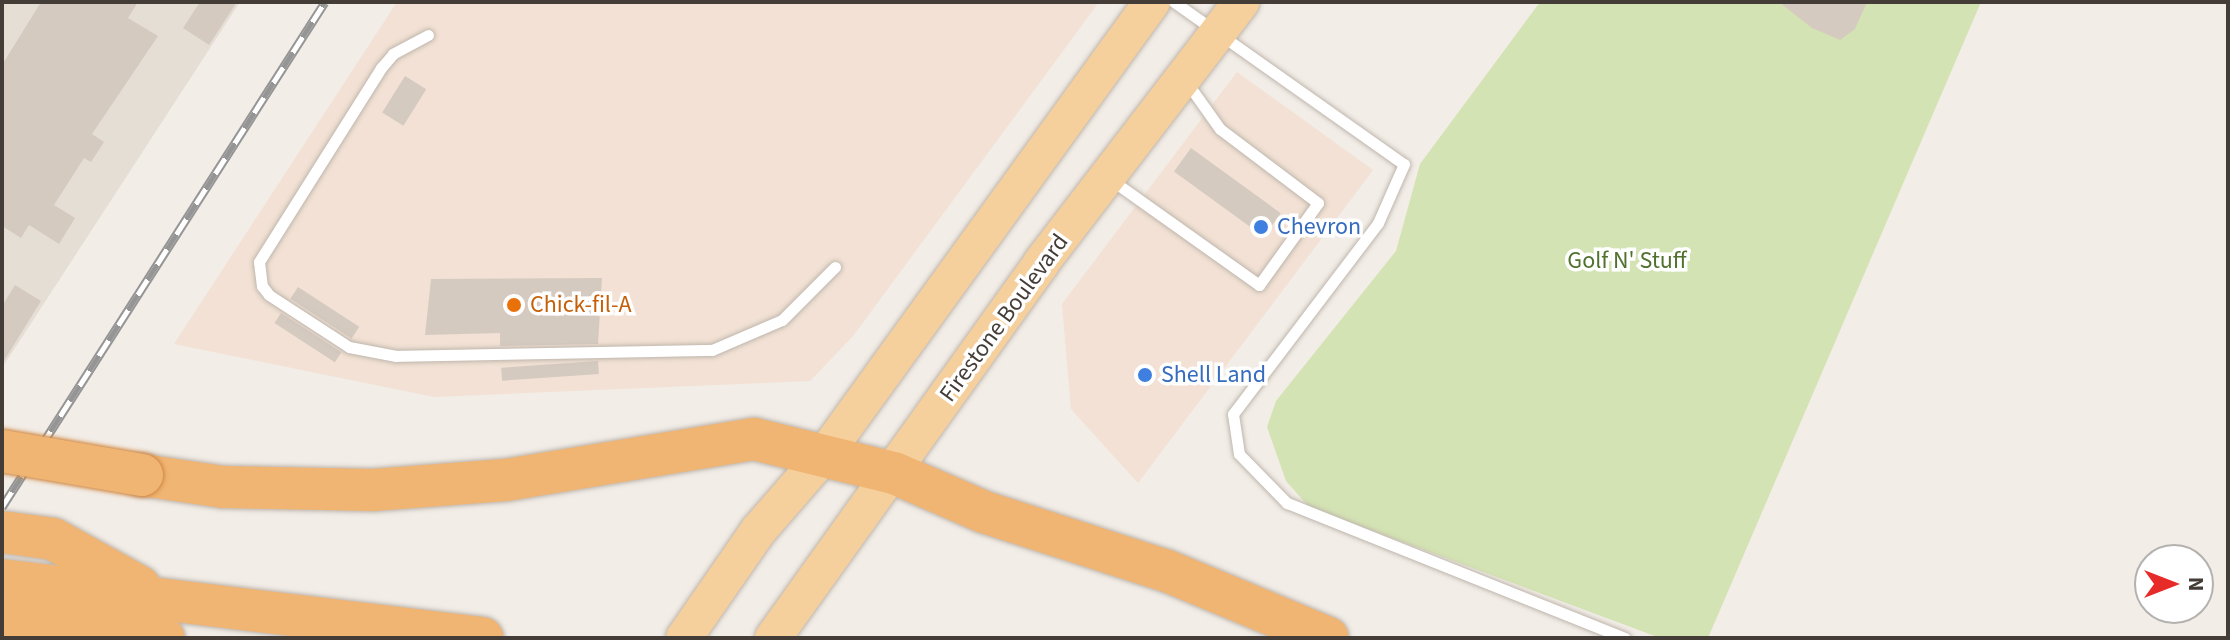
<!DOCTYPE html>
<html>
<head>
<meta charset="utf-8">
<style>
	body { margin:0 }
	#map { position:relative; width:2230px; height:640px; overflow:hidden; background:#f2ede7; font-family:"Source Sans 3",sans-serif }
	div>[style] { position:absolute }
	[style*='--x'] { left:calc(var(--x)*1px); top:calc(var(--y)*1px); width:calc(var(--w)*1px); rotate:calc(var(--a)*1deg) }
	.residential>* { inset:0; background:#e5ded5 }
	.commercial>* { inset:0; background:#f2e1d4 }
	.green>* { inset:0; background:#d4e3b3 }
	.building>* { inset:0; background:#d5cac0; transform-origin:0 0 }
	.roads { filter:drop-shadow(0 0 2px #bfb6ad) drop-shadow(0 0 2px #bfb6ad) }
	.service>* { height:11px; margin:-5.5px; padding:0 5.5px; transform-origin:5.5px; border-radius:5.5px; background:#fff }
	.primary>* { height:36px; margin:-18px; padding:0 18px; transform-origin:18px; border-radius:18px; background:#f5d09d }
	.motorway>* { height:42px; margin:-21px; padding:0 21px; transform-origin:21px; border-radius:21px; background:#f1b573 }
	.rail>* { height:9px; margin-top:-4.5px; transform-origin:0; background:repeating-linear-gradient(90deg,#fff 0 18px,#959595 0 36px); box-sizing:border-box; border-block:2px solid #959595 }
	.bridges { filter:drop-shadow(0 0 2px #cf8844) drop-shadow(0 0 2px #cf8844) }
	.motorway-bridge>* { height:42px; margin:-21px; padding:0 21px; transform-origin:21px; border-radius:21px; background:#f1b573 }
	.dots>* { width:22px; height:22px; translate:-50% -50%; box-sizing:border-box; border:4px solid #fff; border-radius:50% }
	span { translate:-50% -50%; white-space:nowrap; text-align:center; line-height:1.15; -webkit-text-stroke:7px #fff; paint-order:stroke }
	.shop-label { font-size:24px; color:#366cbe }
	.left { translate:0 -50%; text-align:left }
	.park-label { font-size:24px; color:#51712f }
	.food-label { font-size:24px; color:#c56008 }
	.street-label { font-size:24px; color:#443d37 }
	.frame { position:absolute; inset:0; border:4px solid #443d37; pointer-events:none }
	.north { position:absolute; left:2134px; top:544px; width:80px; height:80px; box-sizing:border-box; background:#fff; border:2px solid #b4b1af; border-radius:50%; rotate:90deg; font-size:22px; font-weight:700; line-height:32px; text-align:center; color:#443d37 }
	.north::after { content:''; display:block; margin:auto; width:28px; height:36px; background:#e72b29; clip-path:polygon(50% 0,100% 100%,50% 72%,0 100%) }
</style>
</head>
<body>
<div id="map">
	<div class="residential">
		<i style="clip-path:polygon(2px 2px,240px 2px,2px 368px)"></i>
	</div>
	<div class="commercial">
		<i style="clip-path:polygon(397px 2px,1099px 2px,853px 336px,810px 381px,434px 397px,174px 344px)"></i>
		<i style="clip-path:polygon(1237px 72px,1373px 170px,1138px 483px,1071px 409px,1062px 304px)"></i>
	</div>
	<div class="green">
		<i style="clip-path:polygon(1540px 2px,1981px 2px,1708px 638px,1660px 638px,1309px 507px,1286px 481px,1267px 427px,1276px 401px,1396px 251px,1420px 164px)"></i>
	</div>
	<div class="building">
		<i style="clip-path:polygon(41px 2px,138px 2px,128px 18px,158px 36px,92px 134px,104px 142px,91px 162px,84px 158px,54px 205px,75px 218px,59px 244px,29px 225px,21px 238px,2px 226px,2px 65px)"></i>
		<i style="clip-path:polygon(200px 2px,237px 2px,209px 45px,183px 28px)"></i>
		<i style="clip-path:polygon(1779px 2px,1867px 2px,1855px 29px,1840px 40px,1812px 28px)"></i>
		<i style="left:405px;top:76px;width:25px;height:43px;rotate:32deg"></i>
		<i style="left:1191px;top:148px;width:111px;height:29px;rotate:36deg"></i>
		<i style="clip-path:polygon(602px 278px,598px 344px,500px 346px,500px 333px,425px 335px,431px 279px)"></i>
		<i style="clip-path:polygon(15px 285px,41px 301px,2px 364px,2px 306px)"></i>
		<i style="left:298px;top:287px;width:73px;height:14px;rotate:33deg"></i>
		<i style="left:281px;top:313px;width:72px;height:12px;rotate:33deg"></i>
		<i style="left:598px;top:361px;width:13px;height:97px;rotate:86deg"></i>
	</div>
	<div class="roads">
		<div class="service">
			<i style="--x:1174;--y:2;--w:281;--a:35.2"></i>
			<i style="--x:1404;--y:164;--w:64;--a:113.8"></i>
			<i style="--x:1378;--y:223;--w:240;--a:127.2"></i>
			<i style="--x:1233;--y:414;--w:40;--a:81.5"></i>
			<i style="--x:1239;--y:454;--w:69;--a:45.6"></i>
			<i style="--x:1287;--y:503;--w:364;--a:21.8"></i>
			<i style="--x:428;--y:35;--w:40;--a:152"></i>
			<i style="--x:393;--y:54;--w:18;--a:131"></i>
			<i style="--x:381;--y:68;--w:229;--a:122.2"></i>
			<i style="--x:259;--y:262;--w:24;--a:83"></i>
			<i style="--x:262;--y:286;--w:11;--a:52"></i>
			<i style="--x:269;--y:295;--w:95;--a:33"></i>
			<i style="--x:349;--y:347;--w:48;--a:10.8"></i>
			<i style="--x:396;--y:356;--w:316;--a:-1.1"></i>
			<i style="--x:712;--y:350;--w:76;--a:-23.2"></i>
			<i style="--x:782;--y:320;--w:75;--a:-45"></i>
			<i style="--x:1110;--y:179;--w:183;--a:35.4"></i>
			<i style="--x:1259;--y:285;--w:101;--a:-54.3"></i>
			<i style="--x:1318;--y:203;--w:123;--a:-142.9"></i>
			<i style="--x:1220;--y:129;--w:60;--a:-125.5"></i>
		</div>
		<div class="primary">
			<i style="--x:684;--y:638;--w:130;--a:-55.3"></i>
			<i style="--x:758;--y:531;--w:102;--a:-49"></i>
			<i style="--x:825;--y:454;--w:558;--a:-54.12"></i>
			<i style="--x:773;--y:638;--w:461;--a:-54.4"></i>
			<i style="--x:1041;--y:263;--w:329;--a:-52.5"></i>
		</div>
		<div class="motorway">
			<i style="--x:142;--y:475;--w:82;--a:8.4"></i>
			<i style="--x:223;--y:487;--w:150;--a:1.1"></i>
			<i style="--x:373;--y:490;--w:133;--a:-4.3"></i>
			<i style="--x:506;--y:480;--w:251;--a:-9.4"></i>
			<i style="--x:754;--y:439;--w:144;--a:13.7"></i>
			<i style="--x:894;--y:473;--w:98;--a:23.4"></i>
			<i style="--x:984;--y:512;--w:192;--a:17.9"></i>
			<i style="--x:1167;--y:571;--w:174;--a:22.6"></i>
			<i style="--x:2;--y:532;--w:51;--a:7.8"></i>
			<i style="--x:53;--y:539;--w:99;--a:28.9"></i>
			<i style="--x:2;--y:580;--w:484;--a:6.9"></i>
			<i style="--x:2;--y:617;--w:163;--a:7.4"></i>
		</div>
	</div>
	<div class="rail">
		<i style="--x:2;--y:507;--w:599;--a:-57.4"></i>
	</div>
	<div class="bridges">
		<div class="motorway-bridge">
			<i style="--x:2;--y:451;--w:142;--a:9.7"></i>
		</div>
	</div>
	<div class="dots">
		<i style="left:1261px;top:227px;background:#3f7fe0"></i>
		<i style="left:514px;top:305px;background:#e8710a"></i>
		<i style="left:1145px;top:375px;background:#3f7fe0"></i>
	</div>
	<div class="shop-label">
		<span class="left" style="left:1277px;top:227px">Chevron</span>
		<span class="left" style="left:1161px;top:375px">Shell Land</span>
	</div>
	<div class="park-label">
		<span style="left:1627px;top:261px">Golf N' Stuff</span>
	</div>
	<div class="food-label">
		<span class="left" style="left:530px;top:305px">Chick-fil-A</span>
	</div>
	<div class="street-label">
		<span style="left:1004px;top:318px;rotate:-54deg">Firestone Boulevard</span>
	</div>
	<div class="frame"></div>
	<div class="north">N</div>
</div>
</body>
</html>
